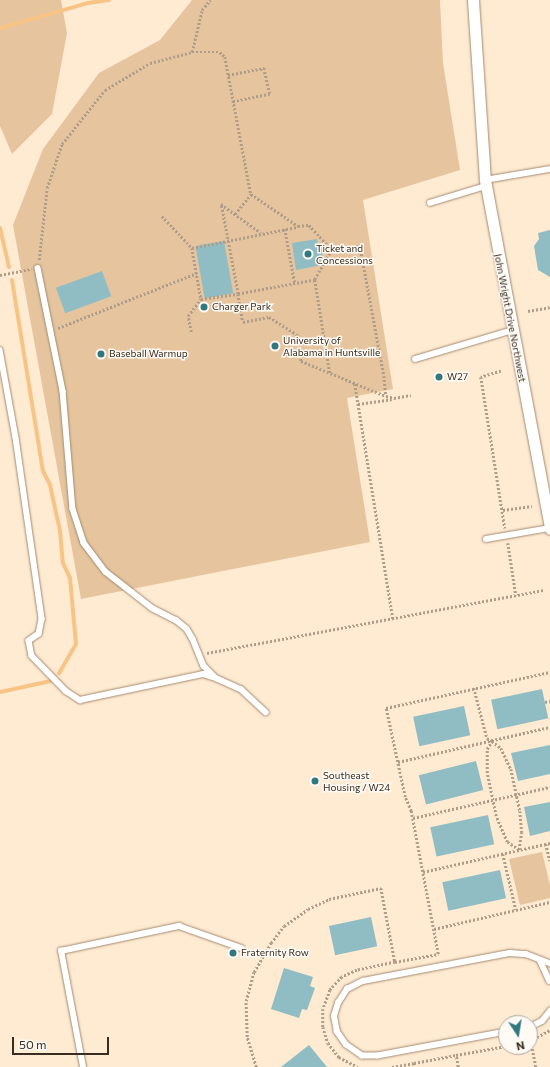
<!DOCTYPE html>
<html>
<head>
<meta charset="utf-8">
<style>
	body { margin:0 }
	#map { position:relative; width:550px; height:1067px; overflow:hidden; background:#ffead2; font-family:Commissioner,sans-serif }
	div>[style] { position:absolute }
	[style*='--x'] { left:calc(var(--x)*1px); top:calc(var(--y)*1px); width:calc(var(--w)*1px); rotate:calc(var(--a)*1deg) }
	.green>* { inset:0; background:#e6c59e }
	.stream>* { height:4px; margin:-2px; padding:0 2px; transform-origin:2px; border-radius:2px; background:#f8c486 }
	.building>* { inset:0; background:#8fbdc3; transform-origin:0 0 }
	.path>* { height:2.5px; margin-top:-1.25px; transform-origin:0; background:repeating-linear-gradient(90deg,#ae9d8a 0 2px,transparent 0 4px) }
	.roads { filter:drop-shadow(0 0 1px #a38b6f) drop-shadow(0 0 1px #a38b6f) }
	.service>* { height:5.5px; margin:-2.75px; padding:0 2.75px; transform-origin:2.75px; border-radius:2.75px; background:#fff }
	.minor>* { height:11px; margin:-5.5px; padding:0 5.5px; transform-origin:5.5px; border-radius:5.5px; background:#fff }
	.dots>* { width:11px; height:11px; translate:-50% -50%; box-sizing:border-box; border:2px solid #fffaf4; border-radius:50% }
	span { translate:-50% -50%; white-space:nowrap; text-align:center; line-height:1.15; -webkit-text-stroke:3px #fffaf4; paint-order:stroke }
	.poi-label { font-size:10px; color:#372d21 }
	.left { translate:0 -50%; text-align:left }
	.street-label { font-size:10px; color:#372d21 }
	.north { position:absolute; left:498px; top:1015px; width:40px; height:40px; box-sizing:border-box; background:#fffaf4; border:1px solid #afa8a0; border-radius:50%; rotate:168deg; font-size:11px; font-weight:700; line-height:16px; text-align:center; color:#372d21 }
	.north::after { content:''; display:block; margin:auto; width:14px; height:18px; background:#307880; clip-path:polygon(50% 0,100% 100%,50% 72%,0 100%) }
	.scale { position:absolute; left:12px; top:1037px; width:97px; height:18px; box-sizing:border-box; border:2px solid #372d21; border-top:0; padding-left:5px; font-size:12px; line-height:14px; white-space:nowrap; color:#372d21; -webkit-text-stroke:3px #fffaf4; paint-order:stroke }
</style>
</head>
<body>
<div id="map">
	<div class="green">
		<i style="clip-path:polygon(0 0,61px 0,67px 33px,52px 114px,12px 154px,0 126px)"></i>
		<i style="clip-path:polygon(192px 0,440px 0,443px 63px,460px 170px,363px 200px,393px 389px,347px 398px,370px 542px,81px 599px,13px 225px,43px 149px,99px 73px,160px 40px)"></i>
		<i style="clip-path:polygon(542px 852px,550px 885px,550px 898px,520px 905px,509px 859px)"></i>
	</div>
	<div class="stream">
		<i style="--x:0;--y:28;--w:91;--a:-15.9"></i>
		<i style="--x:88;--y:3;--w:21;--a:-8"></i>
		<i style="--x:0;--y:228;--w:40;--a:77"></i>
		<i style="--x:12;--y:280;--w:193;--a:80.8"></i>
		<i style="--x:43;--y:471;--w:16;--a:63"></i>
		<i style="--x:50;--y:485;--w:47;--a:77.7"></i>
		<i style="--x:60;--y:531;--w:32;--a:85"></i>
		<i style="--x:63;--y:563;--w:17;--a:65"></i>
		<i style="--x:70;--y:578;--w:66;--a:84.8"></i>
		<i style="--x:76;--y:644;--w:34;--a:120"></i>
		<i style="--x:0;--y:692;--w:52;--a:-12.2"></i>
	</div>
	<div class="building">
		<i style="clip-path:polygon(550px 230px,550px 277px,538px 270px,534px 246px,539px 239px,538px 233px)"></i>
		<i style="clip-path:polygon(317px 239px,318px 246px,325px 251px,320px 258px,322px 265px,296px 270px,292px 243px)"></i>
		<i style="left:224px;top:241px;width:53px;height:29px;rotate:80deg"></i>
		<i style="left:102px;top:271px;width:27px;height:49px;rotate:70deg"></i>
		<i style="left:542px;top:689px;width:30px;height:52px;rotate:78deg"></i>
		<i style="left:464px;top:706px;width:30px;height:52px;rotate:78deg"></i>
		<i style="clip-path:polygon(550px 745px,550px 774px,518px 781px,511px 753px)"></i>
		<i style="left:476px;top:761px;width:30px;height:59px;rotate:76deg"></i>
		<i style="clip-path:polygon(550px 802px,550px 831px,530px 836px,524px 807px)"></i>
		<i style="left:488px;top:815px;width:30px;height:59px;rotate:78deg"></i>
		<i style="left:500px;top:870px;width:29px;height:59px;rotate:78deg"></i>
		<i style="left:371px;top:917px;width:30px;height:43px;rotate:78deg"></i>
		<i style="clip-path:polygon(284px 968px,313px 977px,310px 986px,315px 988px,307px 1010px,302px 1009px,299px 1018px,271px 1009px)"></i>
		<i style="clip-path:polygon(309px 1045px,327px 1067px,281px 1067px)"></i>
	</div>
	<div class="path">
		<i style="--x:192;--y:52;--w:28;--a:0"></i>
		<i style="--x:220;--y:52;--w:7;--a:45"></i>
		<i style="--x:225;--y:57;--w:139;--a:79.3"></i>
		<i style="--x:251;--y:194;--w:57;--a:34.2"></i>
		<i style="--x:298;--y:226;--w:11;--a:-5"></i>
		<i style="--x:309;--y:225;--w:34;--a:47"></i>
		<i style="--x:228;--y:75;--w:37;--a:-11"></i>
		<i style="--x:264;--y:68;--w:27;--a:77"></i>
		<i style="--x:270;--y:94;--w:38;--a:168"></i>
		<i style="--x:235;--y:214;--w:26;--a:-51"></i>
		<i style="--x:162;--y:216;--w:44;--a:46.8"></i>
		<i style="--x:192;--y:248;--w:107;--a:-11.3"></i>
		<i style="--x:285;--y:229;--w:56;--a:79.7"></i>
		<i style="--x:192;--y:248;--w:52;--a:80"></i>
		<i style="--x:332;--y:250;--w:34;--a:120"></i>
		<i style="--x:315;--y:280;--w:78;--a:169.7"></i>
		<i style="--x:238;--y:294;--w:28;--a:80"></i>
		<i style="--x:243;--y:322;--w:26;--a:-11"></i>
		<i style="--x:269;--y:317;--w:34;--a:32"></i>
		<i style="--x:298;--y:335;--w:26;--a:83"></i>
		<i style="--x:301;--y:361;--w:92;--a:22.4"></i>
		<i style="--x:332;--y:250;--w:28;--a:-8"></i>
		<i style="--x:360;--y:246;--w:132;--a:79.5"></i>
		<i style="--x:384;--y:376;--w:20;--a:84"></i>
		<i style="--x:386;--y:396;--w:8;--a:14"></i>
		<i style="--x:394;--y:398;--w:17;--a:-10"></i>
		<i style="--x:39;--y:260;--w:72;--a:-83.7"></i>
		<i style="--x:47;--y:188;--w:46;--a:-71.2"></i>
		<i style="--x:62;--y:144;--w:69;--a:-51.5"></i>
		<i style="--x:105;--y:90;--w:52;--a:-31"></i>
		<i style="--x:150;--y:63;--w:43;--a:-14.7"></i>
		<i style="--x:192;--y:52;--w:43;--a:-76.6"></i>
		<i style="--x:202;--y:10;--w:13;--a:-51"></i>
		<i style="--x:0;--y:275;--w:32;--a:-11"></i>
		<i style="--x:315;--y:280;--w:95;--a:80.9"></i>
		<i style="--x:528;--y:311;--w:22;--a:-10"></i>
		<i style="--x:58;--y:328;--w:149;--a:-21.6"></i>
		<i style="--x:191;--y:332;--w:16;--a:-101"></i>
		<i style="--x:188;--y:316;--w:21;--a:-53"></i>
		<i style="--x:201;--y:299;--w:37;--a:-8"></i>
		<i style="--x:238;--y:294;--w:92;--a:-100.7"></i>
		<i style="--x:221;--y:204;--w:49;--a:35.9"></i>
		<i style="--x:501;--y:371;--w:21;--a:163"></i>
		<i style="--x:481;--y:377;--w:153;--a:81"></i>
		<i style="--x:355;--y:384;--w:238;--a:80.8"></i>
		<i style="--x:358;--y:404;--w:34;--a:-8"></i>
		<i style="--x:503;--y:510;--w:29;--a:-8"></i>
		<i style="--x:508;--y:543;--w:53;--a:81.3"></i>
		<i style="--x:207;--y:653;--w:343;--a:-10.6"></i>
		<i style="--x:474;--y:688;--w:52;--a:75.4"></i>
		<i style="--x:487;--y:738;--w:6;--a:31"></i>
		<i style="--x:492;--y:741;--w:11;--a:38"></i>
		<i style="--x:501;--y:748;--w:23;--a:65"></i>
		<i style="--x:511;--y:769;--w:43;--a:77.9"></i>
		<i style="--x:520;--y:811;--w:21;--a:85"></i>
		<i style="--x:522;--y:832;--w:18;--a:99"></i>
		<i style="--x:519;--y:850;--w:14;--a:-146"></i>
		<i style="--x:507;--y:842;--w:28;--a:-113"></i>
		<i style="--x:496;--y:816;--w:44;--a:-101.8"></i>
		<i style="--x:487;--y:773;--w:24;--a:-90"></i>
		<i style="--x:487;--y:749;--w:9;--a:-58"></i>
		<i style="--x:545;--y:702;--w:5;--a:-11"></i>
		<i style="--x:398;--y:762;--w:156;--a:-13"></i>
		<i style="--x:413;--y:818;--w:140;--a:-12.8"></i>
		<i style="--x:546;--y:844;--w:17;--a:77"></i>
		<i style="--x:503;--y:854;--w:57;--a:76.9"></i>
		<i style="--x:423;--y:872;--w:130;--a:-12.9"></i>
		<i style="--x:434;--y:929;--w:119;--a:-13.1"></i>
		<i style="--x:395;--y:962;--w:44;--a:-10.5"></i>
		<i style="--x:438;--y:954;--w:146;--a:-100.7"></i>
		<i style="--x:411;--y:811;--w:15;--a:-113"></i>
		<i style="--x:405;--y:797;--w:91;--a:-102.1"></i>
		<i style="--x:386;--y:708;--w:168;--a:-12.4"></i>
		<i style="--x:530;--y:1041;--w:23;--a:-29"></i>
		<i style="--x:531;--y:1041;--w:26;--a:79"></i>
		<i style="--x:414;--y:1063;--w:43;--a:-10.8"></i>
		<i style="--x:256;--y:1067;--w:31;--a:-107"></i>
		<i style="--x:247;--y:1037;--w:36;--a:-92"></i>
		<i style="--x:246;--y:1001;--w:30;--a:-75"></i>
		<i style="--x:254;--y:972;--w:34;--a:-60"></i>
		<i style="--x:271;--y:943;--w:21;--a:-53"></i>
		<i style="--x:284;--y:926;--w:29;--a:-35"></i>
		<i style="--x:308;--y:909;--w:23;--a:-25"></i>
		<i style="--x:329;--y:899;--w:53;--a:-11.9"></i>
		<i style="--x:381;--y:888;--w:75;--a:79.3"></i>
		<i style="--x:395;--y:962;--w:39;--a:168"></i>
		<i style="--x:357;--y:970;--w:17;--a:155"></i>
		<i style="--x:342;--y:977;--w:18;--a:133"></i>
		<i style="--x:330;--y:990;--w:20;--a:110"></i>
		<i style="--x:323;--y:1009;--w:18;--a:90"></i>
		<i style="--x:323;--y:1027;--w:17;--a:73"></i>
		<i style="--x:328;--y:1043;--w:18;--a:52"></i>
		<i style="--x:339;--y:1057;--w:21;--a:28"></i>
		<i style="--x:392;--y:1067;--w:22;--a:-10"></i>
		<i style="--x:414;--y:1063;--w:4;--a:76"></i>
		<i style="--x:458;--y:1067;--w:12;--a:-99"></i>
		<i style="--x:456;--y:1055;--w:51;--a:-10.2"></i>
	</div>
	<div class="roads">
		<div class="service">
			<i style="--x:485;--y:180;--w:66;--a:-9.6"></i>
			<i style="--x:430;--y:203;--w:59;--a:-16.9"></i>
			<i style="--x:38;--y:268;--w:126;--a:78.5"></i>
			<i style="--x:63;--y:391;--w:118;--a:85.2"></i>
			<i style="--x:73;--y:509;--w:36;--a:72"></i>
			<i style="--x:84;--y:543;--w:36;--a:53"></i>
			<i style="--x:106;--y:572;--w:58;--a:38"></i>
			<i style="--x:152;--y:608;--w:27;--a:27"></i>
			<i style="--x:176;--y:620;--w:14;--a:39"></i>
			<i style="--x:187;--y:629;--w:12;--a:59"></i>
			<i style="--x:193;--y:639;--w:29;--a:68"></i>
			<i style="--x:204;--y:666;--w:17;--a:45"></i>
			<i style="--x:216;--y:678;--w:27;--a:24"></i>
			<i style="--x:241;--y:689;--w:34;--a:43"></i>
			<i style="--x:0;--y:350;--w:89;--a:79.7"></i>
			<i style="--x:16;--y:438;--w:183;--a:81.8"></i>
			<i style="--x:42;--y:619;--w:15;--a:101"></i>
			<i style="--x:39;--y:634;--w:12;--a:145"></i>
			<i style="--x:29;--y:641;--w:15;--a:79"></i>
			<i style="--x:32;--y:656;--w:49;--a:45.8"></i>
			<i style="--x:66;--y:691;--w:17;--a:33"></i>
			<i style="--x:80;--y:700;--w:126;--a:-11.9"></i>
			<i style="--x:203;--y:674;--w:10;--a:17"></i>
			<i style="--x:415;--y:359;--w:102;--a:-16.5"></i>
			<i style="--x:486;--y:539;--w:65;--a:-9.8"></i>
			<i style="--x:540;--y:960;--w:23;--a:65"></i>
			<i style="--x:530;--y:1027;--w:13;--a:-27"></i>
			<i style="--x:542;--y:1021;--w:13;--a:-51"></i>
			<i style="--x:506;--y:1032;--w:130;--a:169.4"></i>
			<i style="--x:378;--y:1056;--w:16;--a:180"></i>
			<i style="--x:362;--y:1056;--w:19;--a:-145"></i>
			<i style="--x:346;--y:1045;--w:16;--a:-125"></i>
			<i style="--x:337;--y:1032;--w:16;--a:-101"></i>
			<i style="--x:334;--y:1016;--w:14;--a:-73"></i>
			<i style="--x:338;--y:1003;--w:17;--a:-57"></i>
			<i style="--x:347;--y:989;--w:18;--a:-27"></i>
			<i style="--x:363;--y:981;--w:150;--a:-10.8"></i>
			<i style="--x:510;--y:953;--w:16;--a:4"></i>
			<i style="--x:526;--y:954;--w:26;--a:21"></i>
			<i style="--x:83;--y:1067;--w:118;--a:-100.7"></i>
			<i style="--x:61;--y:951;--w:121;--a:-12"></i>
			<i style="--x:179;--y:926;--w:66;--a:19.5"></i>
		</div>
		<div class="minor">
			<i style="--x:473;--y:0;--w:180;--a:86.2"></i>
			<i style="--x:485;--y:180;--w:355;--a:79.4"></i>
		</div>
	</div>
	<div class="dots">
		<i style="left:308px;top:254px;background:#307880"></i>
		<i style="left:204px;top:307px;background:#307880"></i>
		<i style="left:275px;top:346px;background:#307880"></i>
		<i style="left:101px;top:354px;background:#307880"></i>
		<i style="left:439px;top:377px;background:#307880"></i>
		<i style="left:315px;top:781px;background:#307880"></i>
		<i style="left:233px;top:953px;background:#307880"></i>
	</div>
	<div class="poi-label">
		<span class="left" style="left:316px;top:254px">Ticket and<br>Concessions</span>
		<span class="left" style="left:212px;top:307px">Charger Park</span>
		<span class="left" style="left:283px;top:346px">University of<br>Alabama in Huntsville</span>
		<span class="left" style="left:109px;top:354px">Baseball Warmup</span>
		<span class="left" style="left:447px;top:377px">W27</span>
		<span class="left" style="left:323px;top:781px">Southeast<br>Housing / W24</span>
		<span class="left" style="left:241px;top:953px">Fraternity Row</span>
	</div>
	<div class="street-label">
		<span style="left:510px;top:318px;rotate:79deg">John Wright Drive Northwest</span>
	</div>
	<div class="north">N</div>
	<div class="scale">50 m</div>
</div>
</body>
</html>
